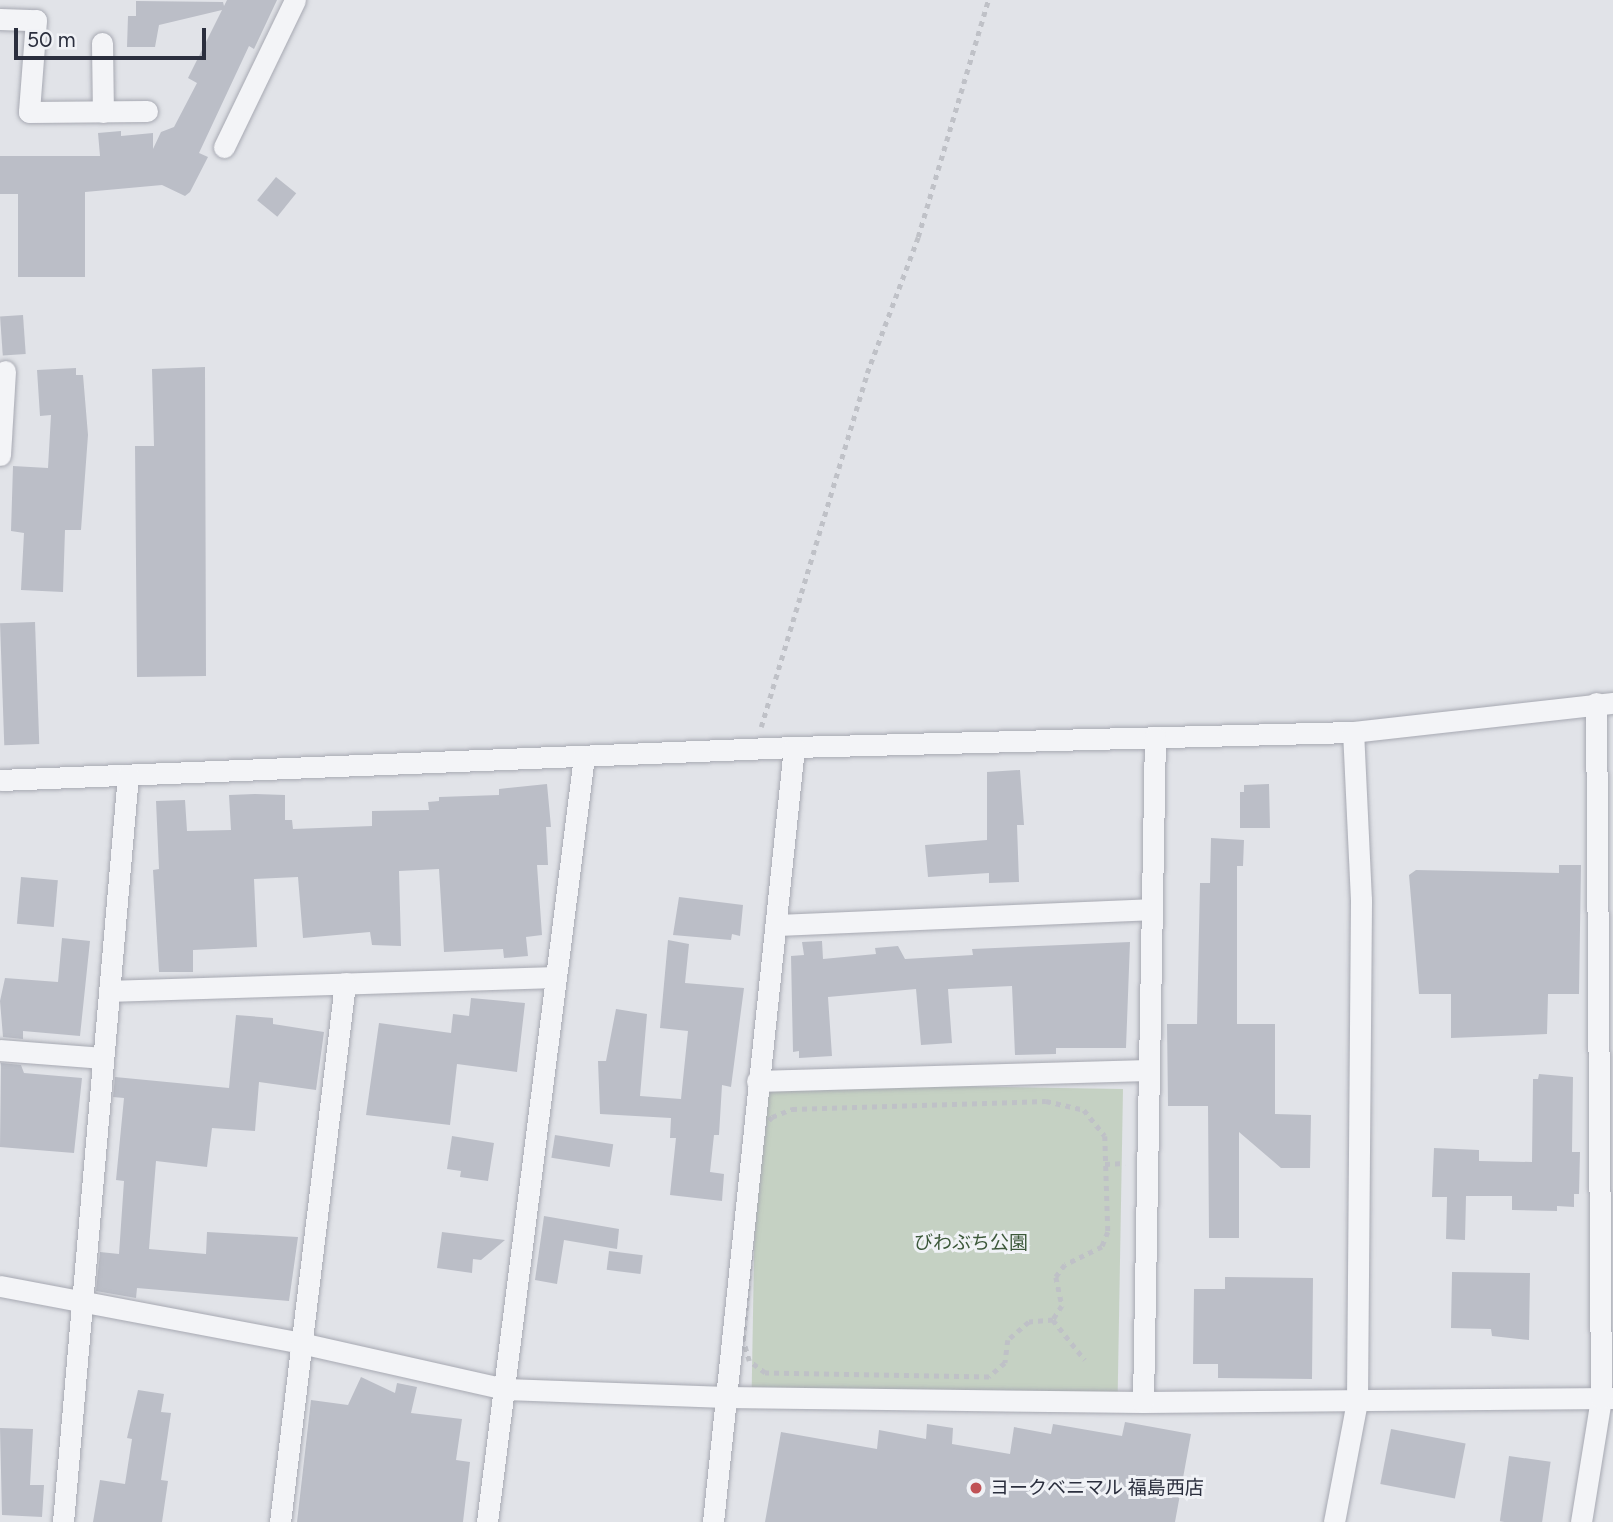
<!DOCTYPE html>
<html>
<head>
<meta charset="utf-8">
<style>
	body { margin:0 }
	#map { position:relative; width:1613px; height:1522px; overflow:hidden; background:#e1e3e8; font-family:Figtree,"Noto Sans JP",sans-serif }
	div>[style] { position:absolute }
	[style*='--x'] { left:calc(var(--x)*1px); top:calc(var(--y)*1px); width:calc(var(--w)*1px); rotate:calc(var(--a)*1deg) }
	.green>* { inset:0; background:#c5d1c3; transform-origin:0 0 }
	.building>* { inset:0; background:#bbbec7; transform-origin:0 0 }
	.path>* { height:4.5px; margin-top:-2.25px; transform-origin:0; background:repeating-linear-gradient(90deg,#bfc1c7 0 5px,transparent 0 10px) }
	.roads { filter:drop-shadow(0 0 2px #a7a9b2) drop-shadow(0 0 2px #a7a9b2) }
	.minor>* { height:21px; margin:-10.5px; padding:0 10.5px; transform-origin:10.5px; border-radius:10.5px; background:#f3f4f7 }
	.dots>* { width:19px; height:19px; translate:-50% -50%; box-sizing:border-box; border:4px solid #f0f2f6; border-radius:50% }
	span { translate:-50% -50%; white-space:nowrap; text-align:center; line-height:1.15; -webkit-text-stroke:6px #f0f2f6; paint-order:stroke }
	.park-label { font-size:19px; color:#3c583a }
	.poi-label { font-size:19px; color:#2b2f3e }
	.left { translate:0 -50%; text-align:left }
	.scale { position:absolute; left:14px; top:28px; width:192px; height:32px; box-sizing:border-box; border:4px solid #2b2f3e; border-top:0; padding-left:9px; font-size:21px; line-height:24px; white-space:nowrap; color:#2b2f3e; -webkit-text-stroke:5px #f0f2f6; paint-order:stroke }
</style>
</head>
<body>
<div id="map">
	<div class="green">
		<i style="left:1123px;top:1089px;width:305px;height:366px;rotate:91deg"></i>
	</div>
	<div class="building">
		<i style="clip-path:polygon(227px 0,277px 0,254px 49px,249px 46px,199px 153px,208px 157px,190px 192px,185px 196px,162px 185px,85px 192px,85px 277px,18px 277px,18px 194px,0 194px,0 156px,100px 156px,98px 133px,121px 131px,121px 136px,153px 133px,153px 149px,161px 132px,174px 127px,197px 83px,188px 78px,222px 10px,159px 25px,155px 47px,127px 47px,128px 16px,136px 16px,136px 1px,223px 2px,224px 6px)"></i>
		<i style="left:276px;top:177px;width:26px;height:30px;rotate:39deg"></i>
		<i style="left:23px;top:315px;width:39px;height:23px;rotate:86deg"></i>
		<i style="clip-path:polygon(205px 367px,206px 676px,137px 677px,135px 446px,154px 446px,152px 369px)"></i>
		<i style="clip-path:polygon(76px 368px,76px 375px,83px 375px,88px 435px,81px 530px,65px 530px,63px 592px,21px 590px,24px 533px,11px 531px,13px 466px,48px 468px,51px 415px,40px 416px,37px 370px)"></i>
		<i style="left:35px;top:622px;width:122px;height:35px;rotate:88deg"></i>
		<i style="clip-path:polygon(1020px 770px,1024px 825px,1017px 825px,1019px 882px,989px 883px,989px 873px,928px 877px,925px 845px,987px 840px,987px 772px)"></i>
		<i style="clip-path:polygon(547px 784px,551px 827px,546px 827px,548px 865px,537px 865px,542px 935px,526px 937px,528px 956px,504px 958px,503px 949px,444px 952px,439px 869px,399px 871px,401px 946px,372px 945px,370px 932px,303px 938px,298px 877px,254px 879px,257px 947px,193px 950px,193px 972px,159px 972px,153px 870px,159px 869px,156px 801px,185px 800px,187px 831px,231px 830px,229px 795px,255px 794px,285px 795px,285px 820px,292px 820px,293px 829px,372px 826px,372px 811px,429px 810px,428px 802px,439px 801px,439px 797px,499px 795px,499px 789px)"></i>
		<i style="clip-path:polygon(1269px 784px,1270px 828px,1240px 828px,1240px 792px,1244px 792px,1244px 785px)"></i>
		<i style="clip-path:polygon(1211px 838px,1244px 840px,1243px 866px,1237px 866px,1237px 1024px,1275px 1024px,1275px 1114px,1311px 1115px,1310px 1168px,1281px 1168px,1239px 1132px,1239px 1238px,1209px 1238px,1208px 1106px,1168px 1106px,1167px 1024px,1197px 1024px,1200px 883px,1210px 883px)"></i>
		<i style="clip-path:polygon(1559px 865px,1581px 865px,1579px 994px,1548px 994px,1547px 1034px,1451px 1038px,1451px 994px,1419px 994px,1409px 875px,1416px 870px,1559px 873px)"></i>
		<i style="left:21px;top:877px;width:37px;height:47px;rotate:5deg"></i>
		<i style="clip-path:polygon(679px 897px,743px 905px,740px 936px,732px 934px,731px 940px,673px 935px)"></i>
		<i style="clip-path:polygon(62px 938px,90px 941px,80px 1036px,23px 1031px,23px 1039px,3px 1037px,0 1001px,5px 978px,58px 982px)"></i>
		<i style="clip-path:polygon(668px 940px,689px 944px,685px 983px,744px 988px,731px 1087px,722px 1085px,719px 1135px,714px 1135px,710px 1172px,724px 1174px,722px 1201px,670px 1195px,676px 1138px,670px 1138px,671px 1118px,600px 1114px,598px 1061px,606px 1061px,616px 1009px,647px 1014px,640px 1096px,681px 1099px,688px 1031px,660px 1028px)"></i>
		<i style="clip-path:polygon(822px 941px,823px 959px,876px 954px,875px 948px,898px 946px,905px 959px,973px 955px,972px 949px,1130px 942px,1126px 1048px,1056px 1048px,1056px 1054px,1015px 1055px,1012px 986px,948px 989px,952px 1043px,921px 1045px,916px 989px,828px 997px,832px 1056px,799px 1058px,799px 1051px,793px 1052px,791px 956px,804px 955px,802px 942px)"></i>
		<i style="clip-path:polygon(471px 998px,525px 1003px,517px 1072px,457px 1064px,450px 1125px,366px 1115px,379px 1023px,451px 1033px,453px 1014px,469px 1016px)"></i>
		<i style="clip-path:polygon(236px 1015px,273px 1018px,273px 1024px,324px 1032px,316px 1090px,259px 1082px,255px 1131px,212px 1128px,207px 1167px,156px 1161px,149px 1249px,206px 1254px,207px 1232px,298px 1237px,289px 1301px,137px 1288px,136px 1298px,96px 1291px,100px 1252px,119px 1254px,124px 1181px,116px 1180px,124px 1098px,113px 1097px,115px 1077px,229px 1088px)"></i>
		<i style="clip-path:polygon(1px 1063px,21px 1065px,24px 1073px,82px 1078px,74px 1153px,0 1147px)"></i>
		<i style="clip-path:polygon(1539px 1074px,1573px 1077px,1572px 1152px,1580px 1152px,1579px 1194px,1574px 1194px,1574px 1207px,1557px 1206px,1557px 1211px,1512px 1210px,1512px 1196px,1466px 1196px,1465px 1240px,1446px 1239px,1447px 1197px,1432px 1197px,1434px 1148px,1479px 1150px,1479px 1161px,1532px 1162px,1533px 1079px,1538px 1079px)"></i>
		<i style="left:555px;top:1135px;width:59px;height:23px;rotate:9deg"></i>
		<i style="clip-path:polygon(452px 1136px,494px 1143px,488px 1181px,460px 1177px,461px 1171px,447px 1169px)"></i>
		<i style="clip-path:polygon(544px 1216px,619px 1229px,617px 1249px,564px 1240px,557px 1284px,535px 1280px)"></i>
		<i style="clip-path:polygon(442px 1232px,505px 1240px,481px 1260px,473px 1259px,472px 1273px,437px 1268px)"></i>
		<i style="left:609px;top:1251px;width:34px;height:19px;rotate:7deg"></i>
		<i style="clip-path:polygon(1452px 1272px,1530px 1273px,1529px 1340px,1492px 1336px,1491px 1329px,1451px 1328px)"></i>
		<i style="clip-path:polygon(1225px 1277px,1313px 1278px,1312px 1379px,1218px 1378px,1218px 1364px,1193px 1364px,1194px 1289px,1225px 1289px)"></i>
		<i style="clip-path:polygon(361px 1377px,395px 1393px,397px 1383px,417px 1387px,411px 1413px,462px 1419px,456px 1460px,470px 1462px,463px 1522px,297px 1522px,311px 1400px,348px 1405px)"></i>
		<i style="clip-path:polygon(138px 1390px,164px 1394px,161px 1412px,171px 1413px,161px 1480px,168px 1481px,162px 1522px,93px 1522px,100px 1480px,125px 1484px,132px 1439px,127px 1438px)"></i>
		<i style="clip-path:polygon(1125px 1422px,1191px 1434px,1175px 1522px,765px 1522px,781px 1432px,877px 1449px,879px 1430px,926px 1439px,927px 1424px,953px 1428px,952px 1444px,1010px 1454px,1014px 1427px,1051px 1434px,1053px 1424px,1122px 1436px)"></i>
		<i style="clip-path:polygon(0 1428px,33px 1429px,30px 1485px,44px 1485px,42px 1517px,2px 1515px)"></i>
		<i style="left:1391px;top:1429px;width:76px;height:56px;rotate:11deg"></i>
		<i style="left:1509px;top:1456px;width:42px;height:66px;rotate:8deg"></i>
	</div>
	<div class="path">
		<i style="--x:761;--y:727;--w:370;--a:-73.3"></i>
		<i style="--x:867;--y:373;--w:145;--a:-69.4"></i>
		<i style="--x:918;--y:237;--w:247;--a:-73.5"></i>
		<i style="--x:1046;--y:1101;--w:39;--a:13"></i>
		<i style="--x:1084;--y:1110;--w:33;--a:51"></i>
		<i style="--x:1105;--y:1136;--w:96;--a:88.2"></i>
		<i style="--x:1108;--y:1232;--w:16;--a:112"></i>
		<i style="--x:1102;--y:1247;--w:41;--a:154.1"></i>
		<i style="--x:1065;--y:1265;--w:15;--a:127"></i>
		<i style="--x:1056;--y:1277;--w:30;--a:78"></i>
		<i style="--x:1062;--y:1306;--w:17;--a:123"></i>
		<i style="--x:1053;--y:1320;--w:24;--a:175"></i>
		<i style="--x:1029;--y:1322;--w:28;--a:139"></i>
		<i style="--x:1008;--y:1340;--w:23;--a:97"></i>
		<i style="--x:1005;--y:1363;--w:21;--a:139"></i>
		<i style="--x:989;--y:1377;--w:224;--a:-179"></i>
		<i style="--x:765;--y:1373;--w:20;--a:-143"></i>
		<i style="--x:749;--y:1361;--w:22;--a:-106"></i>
		<i style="--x:743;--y:1340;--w:214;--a:-84.9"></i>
		<i style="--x:762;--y:1127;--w:14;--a:-45"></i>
		<i style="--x:772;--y:1117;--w:22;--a:-22"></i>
		<i style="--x:792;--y:1109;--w:254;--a:-1.8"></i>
		<i style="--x:1105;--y:1164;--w:20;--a:-3"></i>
		<i style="--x:1053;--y:1320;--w:51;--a:51.3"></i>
	</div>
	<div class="roads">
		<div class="minor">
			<i style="--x:0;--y:19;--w:36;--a:2"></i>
			<i style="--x:36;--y:20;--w:92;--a:94.4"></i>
			<i style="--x:29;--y:112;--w:118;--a:-0.5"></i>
			<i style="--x:102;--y:43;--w:69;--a:89.2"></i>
			<i style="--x:224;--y:147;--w:163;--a:-64.2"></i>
			<i style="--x:0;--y:455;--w:84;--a:-86.6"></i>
			<i style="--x:0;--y:780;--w:795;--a:-2.38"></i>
			<i style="--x:794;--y:747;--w:559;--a:-1.54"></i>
			<i style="--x:1353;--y:732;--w:262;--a:-6.4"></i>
			<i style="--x:776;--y:925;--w:375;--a:-2.4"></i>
			<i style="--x:109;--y:991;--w:445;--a:-1.8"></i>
			<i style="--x:0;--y:1050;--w:103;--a:4.4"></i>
			<i style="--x:757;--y:1081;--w:390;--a:-1.6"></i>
			<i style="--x:0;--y:1286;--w:306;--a:10.7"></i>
			<i style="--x:301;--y:1343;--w:209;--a:12.7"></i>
			<i style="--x:505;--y:1389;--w:221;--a:2.1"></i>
			<i style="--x:726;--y:1397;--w:417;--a:0.7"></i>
			<i style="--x:1143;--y:1402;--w:470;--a:-0.5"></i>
			<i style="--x:1143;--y:1402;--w:665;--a:-88.97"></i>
			<i style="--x:63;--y:1522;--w:750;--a:-85.03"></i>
			<i style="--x:280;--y:1522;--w:543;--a:-83.12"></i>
			<i style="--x:487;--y:1522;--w:772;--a:-82.78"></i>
			<i style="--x:713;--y:1522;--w:779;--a:-84.03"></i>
			<i style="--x:1334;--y:1522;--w:123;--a:-79.2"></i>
			<i style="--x:1357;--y:1401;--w:501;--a:-89.54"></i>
			<i style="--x:1361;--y:900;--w:168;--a:-92.7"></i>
			<i style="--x:1581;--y:1522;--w:126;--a:-80.8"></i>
			<i style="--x:1601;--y:1398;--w:695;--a:-90.41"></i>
		</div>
	</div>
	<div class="dots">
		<i style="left:976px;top:1488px;background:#c05256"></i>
	</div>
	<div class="park-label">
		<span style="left:971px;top:1243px">びわぶち公園</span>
	</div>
	<div class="poi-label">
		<span class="left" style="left:990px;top:1488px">ヨークベニマル 福島西店</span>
	</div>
	<div class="scale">50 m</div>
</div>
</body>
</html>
